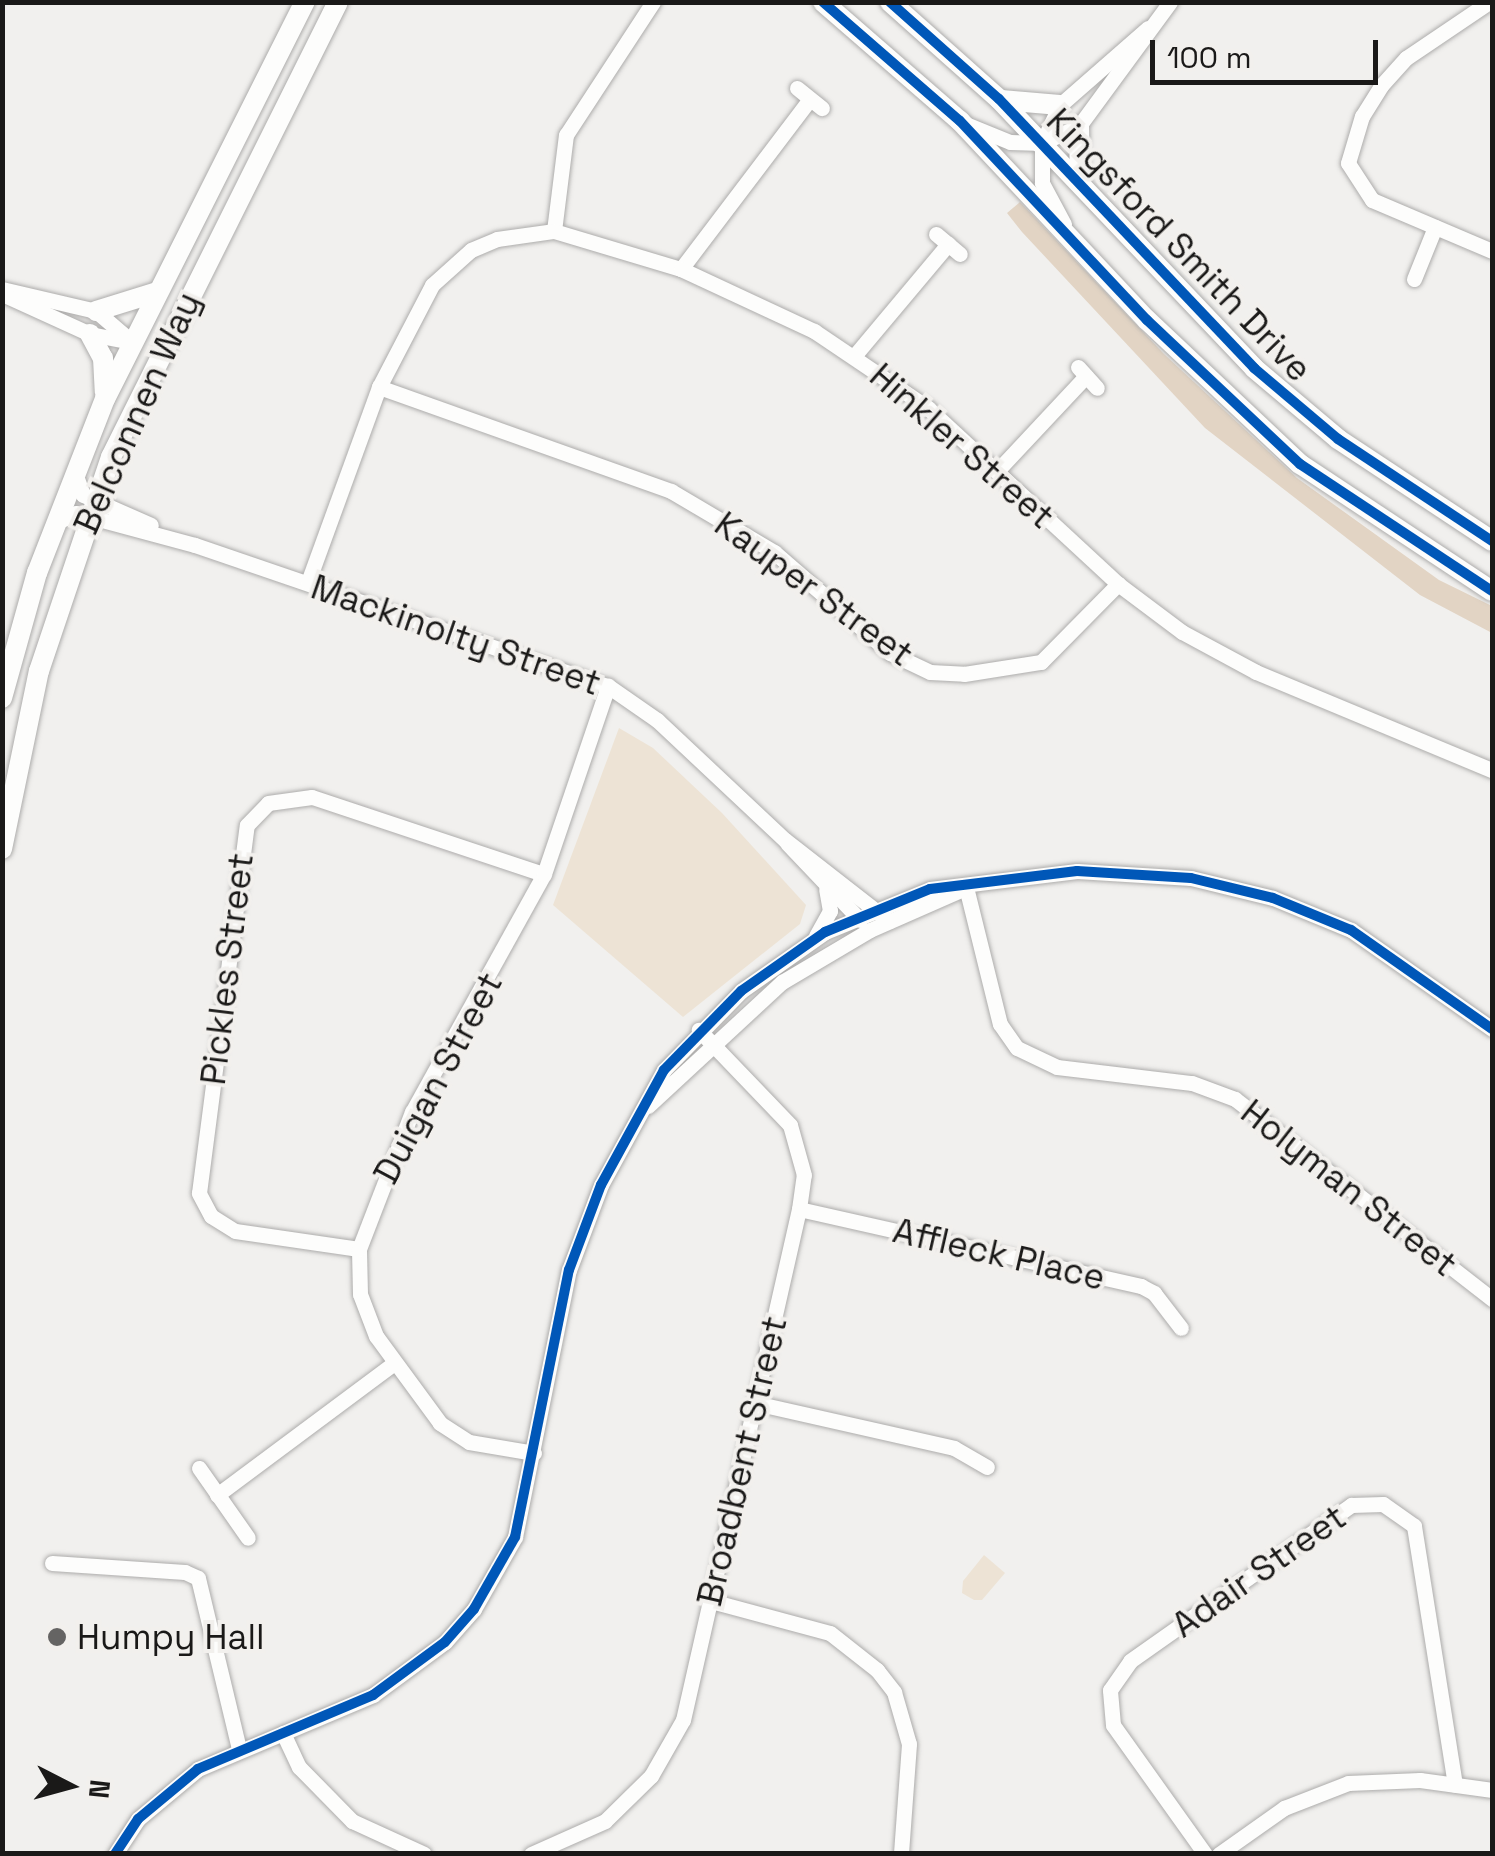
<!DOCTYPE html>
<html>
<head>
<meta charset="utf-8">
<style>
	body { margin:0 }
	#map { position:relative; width:1495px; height:1856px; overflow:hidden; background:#f1f0ee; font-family:"Space Grotesk",sans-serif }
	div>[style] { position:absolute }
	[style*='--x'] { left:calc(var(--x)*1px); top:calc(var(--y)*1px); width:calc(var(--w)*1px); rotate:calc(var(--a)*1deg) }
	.green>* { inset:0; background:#ede3d5 }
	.forest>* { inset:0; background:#e2d4c4 }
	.roads { filter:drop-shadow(0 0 2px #adacab) drop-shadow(0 0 2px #adacab) }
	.minor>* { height:15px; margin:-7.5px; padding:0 7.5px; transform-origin:7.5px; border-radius:7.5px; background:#fdfdfc }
	.major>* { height:20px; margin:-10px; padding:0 10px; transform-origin:10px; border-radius:10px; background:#fdfdfc }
	.cycleway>* { height:10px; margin:-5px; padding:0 5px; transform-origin:5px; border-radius:5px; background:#0057b8 }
	.dots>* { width:28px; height:28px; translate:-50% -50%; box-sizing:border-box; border:5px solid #f2f0ed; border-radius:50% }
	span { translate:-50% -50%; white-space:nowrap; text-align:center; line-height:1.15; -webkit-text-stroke:8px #f2f0ed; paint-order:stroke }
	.street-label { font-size:35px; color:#1a1918 }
	.poi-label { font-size:35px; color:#1a1918 }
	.left { translate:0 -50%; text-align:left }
	.frame { position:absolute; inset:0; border:5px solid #1a1918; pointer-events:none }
	.north { position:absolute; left:20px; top:1736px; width:100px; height:100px; -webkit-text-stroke:8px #f2f0ed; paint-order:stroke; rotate:96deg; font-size:28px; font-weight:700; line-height:40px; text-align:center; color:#1a1918 }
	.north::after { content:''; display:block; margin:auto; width:35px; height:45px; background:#1a1918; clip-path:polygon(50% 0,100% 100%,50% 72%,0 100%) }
	.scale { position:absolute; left:1150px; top:40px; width:228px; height:45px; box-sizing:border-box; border:5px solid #1a1918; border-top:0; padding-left:12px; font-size:30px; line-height:35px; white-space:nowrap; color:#1a1918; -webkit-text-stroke:8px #f2f0ed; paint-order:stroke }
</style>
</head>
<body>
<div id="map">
	<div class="green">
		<i style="clip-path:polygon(619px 728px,653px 748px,722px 813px,806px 905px,800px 924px,683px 1017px,553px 905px)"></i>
		<i style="clip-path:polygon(984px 1555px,1005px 1573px,982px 1600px,974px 1600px,962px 1593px,963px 1581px)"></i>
	</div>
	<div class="forest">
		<i style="clip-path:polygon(1020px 202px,1164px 354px,1297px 478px,1439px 580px,1492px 606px,1492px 633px,1420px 595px,1205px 428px,1022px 232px,1007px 213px)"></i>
	</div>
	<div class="roads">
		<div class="minor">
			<i style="--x:1489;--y:2;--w:100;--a:146"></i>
			<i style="--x:1406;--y:58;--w:38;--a:132"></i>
			<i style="--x:1381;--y:86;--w:36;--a:122"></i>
			<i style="--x:1362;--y:116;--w:49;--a:106.6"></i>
			<i style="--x:1348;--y:163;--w:44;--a:57"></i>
			<i style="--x:1372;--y:200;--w:130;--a:23"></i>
			<i style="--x:797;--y:88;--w:32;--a:39"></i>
			<i style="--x:968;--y:125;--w:45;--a:22"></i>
			<i style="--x:1010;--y:142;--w:32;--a:2"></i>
			<i style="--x:1042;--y:143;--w:41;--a:-24.7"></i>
			<i style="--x:1079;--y:126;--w:154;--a:-53.7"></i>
			<i style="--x:1064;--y:224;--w:47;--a:-118.2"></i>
			<i style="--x:1042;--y:183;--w:40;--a:-90"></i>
			<i style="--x:1042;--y:143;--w:42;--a:-64.7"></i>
			<i style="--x:1060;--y:105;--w:117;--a:-41.2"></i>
			<i style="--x:554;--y:231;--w:97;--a:-82.9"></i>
			<i style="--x:566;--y:135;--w:159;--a:-56.8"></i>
			<i style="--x:936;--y:234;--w:31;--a:40"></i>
			<i style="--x:681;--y:269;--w:213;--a:-52.8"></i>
			<i style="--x:1414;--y:279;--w:56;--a:-68"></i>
			<i style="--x:2;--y:289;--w:97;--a:13.2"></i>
			<i style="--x:96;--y:311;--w:48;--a:40.7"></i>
			<i style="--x:2;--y:294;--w:97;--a:24.4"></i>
			<i style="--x:90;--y:334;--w:43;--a:10.8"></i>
			<i style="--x:855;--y:355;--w:145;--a:-50"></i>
			<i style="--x:1078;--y:367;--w:28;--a:48"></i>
			<i style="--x:379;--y:387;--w:310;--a:19.6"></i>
			<i style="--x:671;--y:491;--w:120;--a:30.6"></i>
			<i style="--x:774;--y:552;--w:154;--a:41"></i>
			<i style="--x:890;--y:653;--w:44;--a:25.4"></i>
			<i style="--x:930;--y:672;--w:34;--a:3"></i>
			<i style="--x:964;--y:674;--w:78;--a:-8.9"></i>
			<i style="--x:1041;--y:662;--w:110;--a:-45.4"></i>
			<i style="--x:997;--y:471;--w:130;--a:-46.9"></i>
			<i style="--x:75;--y:473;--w:23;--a:70"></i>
			<i style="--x:83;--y:495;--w:74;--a:23.8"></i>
			<i style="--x:55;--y:523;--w:23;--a:-25"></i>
			<i style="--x:76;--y:513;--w:123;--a:15.1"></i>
			<i style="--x:195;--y:545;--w:436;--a:18.9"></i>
			<i style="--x:608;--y:686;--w:60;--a:34.8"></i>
			<i style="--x:657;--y:720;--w:175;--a:43.2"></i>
			<i style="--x:785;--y:840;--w:132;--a:37.9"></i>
			<i style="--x:308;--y:582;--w:208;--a:-70"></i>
			<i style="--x:379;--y:387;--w:115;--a:-62.5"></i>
			<i style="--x:432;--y:285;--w:52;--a:-41.9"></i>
			<i style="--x:471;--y:250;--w:28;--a:-23"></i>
			<i style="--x:497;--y:239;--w:58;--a:-8"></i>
			<i style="--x:554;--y:231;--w:133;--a:16.7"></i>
			<i style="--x:681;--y:269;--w:147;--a:25"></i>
			<i style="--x:814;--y:331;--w:138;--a:34"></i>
			<i style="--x:928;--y:408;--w:259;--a:42.8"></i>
			<i style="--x:1118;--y:584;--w:80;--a:36.9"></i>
			<i style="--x:1182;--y:632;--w:84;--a:28.4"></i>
			<i style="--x:1256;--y:672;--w:256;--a:22.6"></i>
			<i style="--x:787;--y:843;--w:106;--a:46.5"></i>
			<i style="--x:966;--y:887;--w:141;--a:76.1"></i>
			<i style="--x:1000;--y:1024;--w:29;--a:55"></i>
			<i style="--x:1017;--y:1048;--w:44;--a:25.4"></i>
			<i style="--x:1057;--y:1067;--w:136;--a:6.8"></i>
			<i style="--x:1192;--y:1083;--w:46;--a:20.4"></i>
			<i style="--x:1235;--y:1099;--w:326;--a:37.9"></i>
			<i style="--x:816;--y:936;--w:29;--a:-61"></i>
			<i style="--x:830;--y:911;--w:22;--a:-100"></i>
			<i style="--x:648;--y:1106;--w:183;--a:-42.8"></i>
			<i style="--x:782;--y:982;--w:102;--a:-30.6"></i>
			<i style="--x:870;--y:930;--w:102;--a:-23.8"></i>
			<i style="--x:799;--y:1209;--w:351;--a:12.7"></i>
			<i style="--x:1141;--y:1286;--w:15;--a:28"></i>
			<i style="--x:1154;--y:1293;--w:44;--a:52.4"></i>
			<i style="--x:359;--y:1249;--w:125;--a:-171.7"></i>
			<i style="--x:235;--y:1231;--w:28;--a:-148"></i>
			<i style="--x:211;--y:1216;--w:26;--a:-118"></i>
			<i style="--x:199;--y:1193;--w:371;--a:-82.6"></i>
			<i style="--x:247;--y:825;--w:30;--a:-46"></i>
			<i style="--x:268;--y:803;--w:44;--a:-7.8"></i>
			<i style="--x:312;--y:797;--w:244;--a:18.4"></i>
			<i style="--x:755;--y:1403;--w:204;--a:12.7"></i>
			<i style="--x:954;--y:1448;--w:38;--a:30"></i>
			<i style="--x:534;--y:1453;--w:66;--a:-170.4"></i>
			<i style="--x:469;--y:1442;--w:35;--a:-147"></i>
			<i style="--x:440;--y:1423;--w:108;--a:-126.3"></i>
			<i style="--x:376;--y:1336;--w:45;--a:-110.9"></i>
			<i style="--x:360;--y:1294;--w:45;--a:-91.3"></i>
			<i style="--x:359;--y:1249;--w:147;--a:-68.9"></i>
			<i style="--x:412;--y:1112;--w:272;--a:-61"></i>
			<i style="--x:544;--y:874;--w:199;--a:-71.2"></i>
			<i style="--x:199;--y:1468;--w:85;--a:55"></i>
			<i style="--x:217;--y:1495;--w:221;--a:-36.7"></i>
			<i style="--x:52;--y:1563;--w:133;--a:3.9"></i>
			<i style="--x:185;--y:1572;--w:14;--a:25"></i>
			<i style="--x:198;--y:1578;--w:176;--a:76.5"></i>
			<i style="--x:711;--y:1601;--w:123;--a:15.1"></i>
			<i style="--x:830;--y:1633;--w:60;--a:38.2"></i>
			<i style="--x:877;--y:1670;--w:28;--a:52"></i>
			<i style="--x:894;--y:1692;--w:54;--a:73.9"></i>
			<i style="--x:909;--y:1744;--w:110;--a:94.2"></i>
			<i style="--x:283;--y:1733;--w:38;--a:65"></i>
			<i style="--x:299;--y:1767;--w:76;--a:45.5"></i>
			<i style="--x:352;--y:1821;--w:79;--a:24.6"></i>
			<i style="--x:115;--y:1854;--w:42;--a:-56.7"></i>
			<i style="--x:138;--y:1819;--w:78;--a:-39.8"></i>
			<i style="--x:198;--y:1769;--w:190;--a:-22.9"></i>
			<i style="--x:373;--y:1695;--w:89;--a:-36.4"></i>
			<i style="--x:445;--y:1642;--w:44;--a:-48.7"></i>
			<i style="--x:474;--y:1609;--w:83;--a:-60.3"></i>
			<i style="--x:515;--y:1537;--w:272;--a:-78.6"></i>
			<i style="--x:569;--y:1270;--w:91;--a:-69.4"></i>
			<i style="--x:601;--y:1185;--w:131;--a:-61.3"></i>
			<i style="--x:664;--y:1070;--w:110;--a:-45.7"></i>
			<i style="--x:741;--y:991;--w:103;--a:-35.1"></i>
			<i style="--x:825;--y:932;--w:113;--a:-22.3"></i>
			<i style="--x:930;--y:889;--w:148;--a:-7"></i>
			<i style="--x:1077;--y:871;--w:114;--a:3.5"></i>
			<i style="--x:1191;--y:878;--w:84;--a:13.7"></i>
			<i style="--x:1273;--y:898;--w:84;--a:22.3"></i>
			<i style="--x:1351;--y:930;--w:172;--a:35.1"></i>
			<i style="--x:531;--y:1854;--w:81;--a:-24"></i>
			<i style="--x:605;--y:1821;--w:64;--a:-44.4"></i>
			<i style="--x:651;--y:1776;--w:64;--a:-60.3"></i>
			<i style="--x:683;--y:1720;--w:524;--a:-77.21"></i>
			<i style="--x:799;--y:1209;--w:34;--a:-82"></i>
			<i style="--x:804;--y:1175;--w:52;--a:-105.6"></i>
			<i style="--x:790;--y:1125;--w:132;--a:-133.8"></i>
			<i style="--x:1205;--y:1854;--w:158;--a:-125.5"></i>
			<i style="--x:1113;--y:1725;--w:35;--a:-95"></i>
			<i style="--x:1110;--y:1690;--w:35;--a:-55"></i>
			<i style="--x:1130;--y:1661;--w:271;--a:-35.2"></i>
			<i style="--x:1351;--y:1505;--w:32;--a:-2"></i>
			<i style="--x:1383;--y:1504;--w:38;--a:35"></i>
			<i style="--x:1414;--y:1526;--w:262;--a:81"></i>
			<i style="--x:1219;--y:1854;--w:80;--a:-35.3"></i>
			<i style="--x:1284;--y:1808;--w:69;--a:-21.3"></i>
			<i style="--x:1348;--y:1783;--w:72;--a:-2.4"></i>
			<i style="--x:1420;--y:1780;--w:73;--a:7.9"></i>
		</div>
		<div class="major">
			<i style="--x:823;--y:2;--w:181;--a:41"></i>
			<i style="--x:960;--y:121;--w:273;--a:46.8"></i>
			<i style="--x:1147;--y:320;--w:210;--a:43.3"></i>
			<i style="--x:1300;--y:464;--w:230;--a:33.5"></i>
			<i style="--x:890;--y:2;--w:146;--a:41.7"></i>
			<i style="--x:999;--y:99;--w:371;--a:46.5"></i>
			<i style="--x:1254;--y:368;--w:110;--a:40.2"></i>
			<i style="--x:1338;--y:439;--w:185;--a:33.5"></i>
			<i style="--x:1001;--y:100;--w:59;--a:4.8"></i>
			<i style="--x:1079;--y:126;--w:57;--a:89"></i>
			<i style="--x:96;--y:311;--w:64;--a:-17.3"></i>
			<i style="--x:90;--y:334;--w:27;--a:62"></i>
			<i style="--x:103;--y:358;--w:34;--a:87"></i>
			<i style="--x:2;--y:698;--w:130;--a:-74.4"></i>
			<i style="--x:37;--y:573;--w:187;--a:-68.7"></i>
			<i style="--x:105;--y:399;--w:445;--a:-63.3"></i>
			<i style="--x:2;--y:849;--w:182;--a:-78.3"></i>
			<i style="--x:39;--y:671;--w:226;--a:-71.4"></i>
			<i style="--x:111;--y:457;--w:508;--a:-63.49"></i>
		</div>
	</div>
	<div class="cycleway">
		<i style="--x:823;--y:2;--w:181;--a:41"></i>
		<i style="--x:960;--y:121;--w:273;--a:46.8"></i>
		<i style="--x:1147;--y:320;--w:210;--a:43.3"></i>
		<i style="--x:1300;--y:464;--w:230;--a:33.5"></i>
		<i style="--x:890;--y:2;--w:146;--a:41.7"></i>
		<i style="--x:999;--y:99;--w:371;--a:46.5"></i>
		<i style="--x:1254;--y:368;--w:110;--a:40.2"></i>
		<i style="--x:1338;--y:439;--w:185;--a:33.5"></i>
		<i style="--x:115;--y:1854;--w:42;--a:-56.7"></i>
		<i style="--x:138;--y:1819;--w:78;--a:-39.8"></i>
		<i style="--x:198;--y:1769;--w:190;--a:-22.9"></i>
		<i style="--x:373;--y:1695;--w:89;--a:-36.4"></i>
		<i style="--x:445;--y:1642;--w:44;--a:-48.7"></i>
		<i style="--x:474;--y:1609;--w:83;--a:-60.3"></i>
		<i style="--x:515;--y:1537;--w:272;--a:-78.6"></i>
		<i style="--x:569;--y:1270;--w:91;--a:-69.4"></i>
		<i style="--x:601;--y:1185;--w:131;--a:-61.3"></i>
		<i style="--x:664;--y:1070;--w:110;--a:-45.7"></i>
		<i style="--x:741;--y:991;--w:103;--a:-35.1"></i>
		<i style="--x:825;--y:932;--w:113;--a:-22.3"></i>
		<i style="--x:930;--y:889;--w:148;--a:-7"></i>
		<i style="--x:1077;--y:871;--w:114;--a:3.5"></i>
		<i style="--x:1191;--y:878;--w:84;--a:13.7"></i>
		<i style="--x:1273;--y:898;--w:84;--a:22.3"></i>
		<i style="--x:1351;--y:930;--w:172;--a:35.1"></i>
	</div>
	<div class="dots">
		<i style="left:57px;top:1637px;background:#656463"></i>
	</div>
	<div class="street-label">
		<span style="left:1179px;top:245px;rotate:46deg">Kingsford Smith Drive</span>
		<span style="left:137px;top:413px;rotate:-66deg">Belconnen Way</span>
		<span style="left:962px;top:446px;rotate:41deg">Hinkler Street</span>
		<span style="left:814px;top:589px;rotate:36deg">Kauper Street</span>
		<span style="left:456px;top:635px;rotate:19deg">Mackinolty Street</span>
		<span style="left:227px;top:969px;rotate:-83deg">Pickles Street</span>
		<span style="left:438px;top:1078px;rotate:-62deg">Duigan Street</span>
		<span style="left:1349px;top:1188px;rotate:38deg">Holyman Street</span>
		<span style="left:999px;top:1254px;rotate:13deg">Affleck Place</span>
		<span style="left:742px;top:1461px;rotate:-77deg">Broadbent Street</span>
		<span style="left:1259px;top:1571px;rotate:-35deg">Adair Street</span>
	</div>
	<div class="poi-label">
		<span class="left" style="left:77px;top:1637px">Humpy Hall</span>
	</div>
	<div class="frame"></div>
	<div class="north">N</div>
	<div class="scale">100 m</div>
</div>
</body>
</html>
